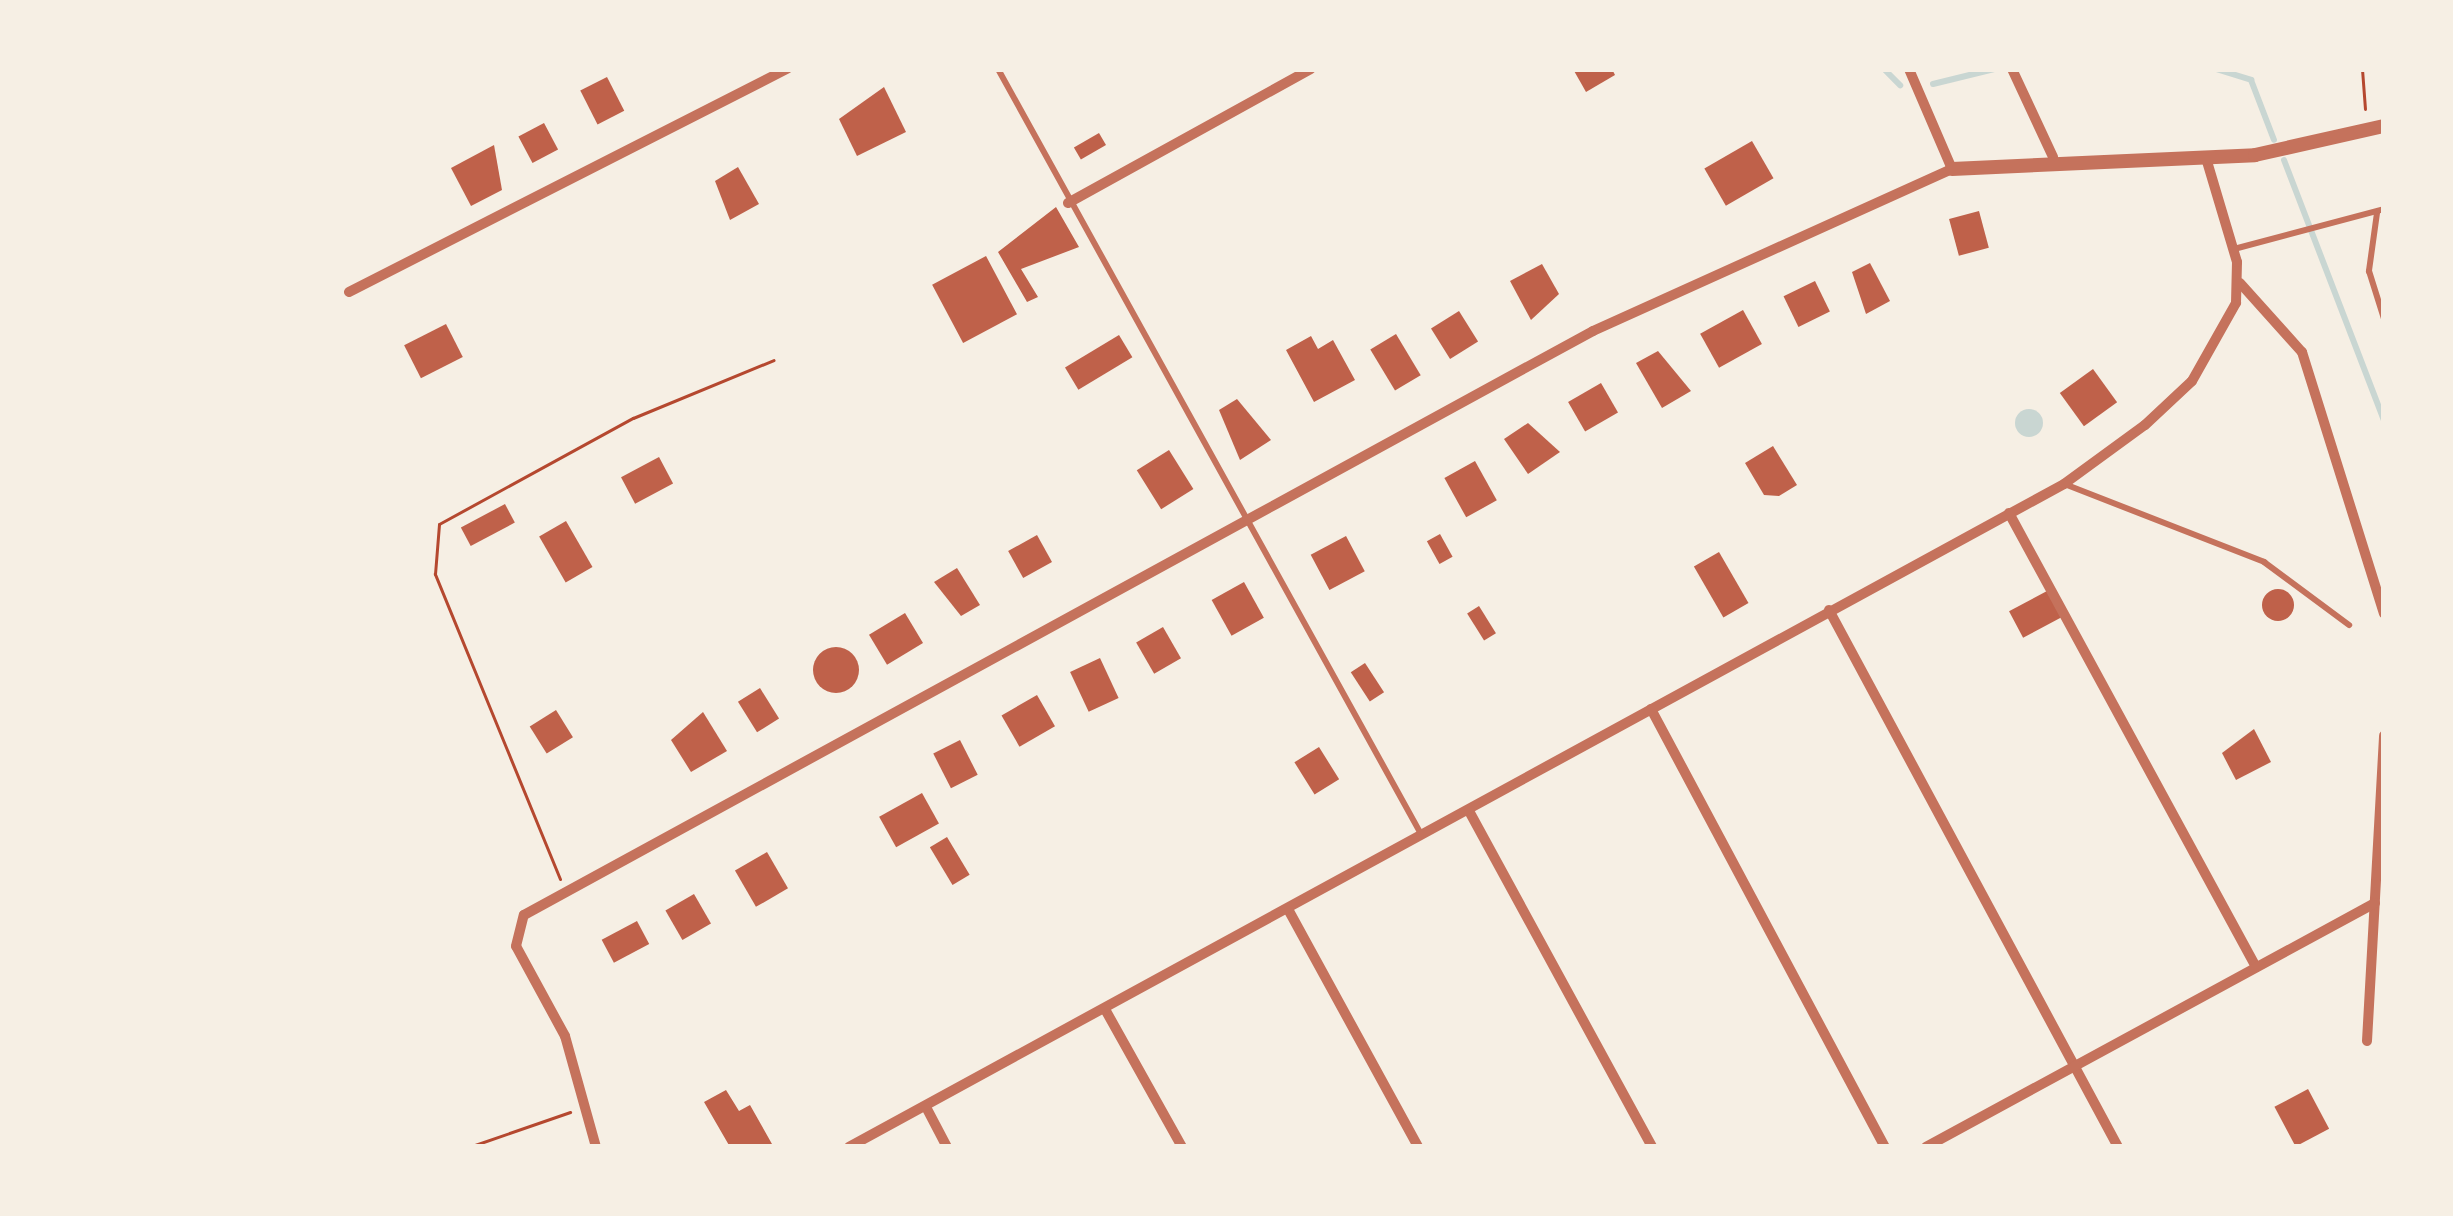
<!DOCTYPE html>
<html>
<head>
<meta charset="utf-8">
<style>
	body { margin:0 }
	#map { position:relative; width:2453px; height:1216px; overflow:hidden; background:#f6efe4; font-family:Ubuntu,sans-serif }
	div>[style] { position:absolute }
	[style*='--x'] { left:calc(var(--x)*1px); top:calc(var(--y)*1px); width:calc(var(--w)*1px); rotate:calc(var(--a)*1deg) }
	.water>* { inset:0; background:#c9d6d2 }
	.round { border-radius:50% }
	.stream>* { height:6px; margin:-3px; padding:0 3px; transform-origin:3px; border-radius:3px; background:#c9d6d2 }
	.building>* { inset:0; background:#bf614a; transform-origin:0 0 }
	.path>* { height:3px; margin:-1.5px; padding:0 1.5px; transform-origin:1.5px; border-radius:1.5px; background:#b5482f }
	.service>* { height:6px; margin:-3px; padding:0 3px; transform-origin:3px; border-radius:3px; background:#c5725c }
	.minor>* { height:10px; margin:-5px; padding:0 5px; transform-origin:5px; border-radius:5px; background:#c5725c }
	.tertiary>* { height:14px; margin:-7px; padding:0 7px; transform-origin:7px; border-radius:7px; background:#c5725c }
	span { translate:-50% -50%; white-space:nowrap; text-align:center; line-height:1.15; -webkit-text-stroke:9px #f6efe4; paint-order:stroke }
	.frame { position:absolute; inset:0; border:72px solid #f6efe4; pointer-events:none }
</style>
</head>
<body>
<div id="map">
	<div class="water">
		<i class="round" style="left:2015px;top:409px;width:28px;height:28px"></i>
	</div>
	<div class="stream">
		<i style="--x:1884;--y:69;--w:23;--a:45"></i>
		<i style="--x:2216;--y:69;--w:37;--a:17"></i>
		<i style="--x:2251;--y:80;--w:64;--a:69"></i>
		<i style="--x:1933;--y:84;--w:63;--a:-13.8"></i>
		<i style="--x:2284;--y:160;--w:280;--a:69"></i>
	</div>
	<div class="building">
		<i style="clip-path:polygon(1573px 69px,1612px 69px,1615px 75px,1586px 92px)"></i>
		<i style="left:607px;top:77px;width:38px;height:30px;rotate:63deg"></i>
		<i style="clip-path:polygon(884px 87px,906px 132px,857px 156px,839px 119px)"></i>
		<i style="left:544px;top:123px;width:30px;height:29px;rotate:62deg"></i>
		<i style="left:1099px;top:133px;width:14px;height:29px;rotate:60deg"></i>
		<i style="left:1752px;top:141px;width:43px;height:55px;rotate:60deg"></i>
		<i style="clip-path:polygon(494px 145px,502px 190px,471px 206px,451px 168px)"></i>
		<i style="clip-path:polygon(738px 167px,759px 204px,730px 220px,715px 181px)"></i>
		<i style="clip-path:polygon(1056px 207px,1079px 247px,1021px 269px,1038px 297px,1027px 302px,998px 252px)"></i>
		<i style="left:1979px;top:211px;width:38px;height:31px;rotate:75deg"></i>
		<i style="left:986px;top:256px;width:66px;height:61px;rotate:62deg"></i>
		<i style="clip-path:polygon(1870px 263px,1890px 301px,1866px 314px,1852px 272px)"></i>
		<i style="clip-path:polygon(1542px 264px,1559px 294px,1531px 320px,1510px 281px)"></i>
		<i style="left:1815px;top:281px;width:34px;height:35px;rotate:64deg"></i>
		<i style="left:1743px;top:310px;width:39px;height:49px;rotate:61deg"></i>
		<i style="left:1459px;top:311px;width:36px;height:33px;rotate:58deg"></i>
		<i style="left:446px;top:324px;width:37px;height:47px;rotate:63deg"></i>
		<i style="left:1396px;top:334px;width:48px;height:30px;rotate:59deg"></i>
		<i style="left:1119px;top:335px;width:26px;height:63px;rotate:59deg"></i>
		<i style="clip-path:polygon(1311px 336px,1318px 349px,1333px 340px,1355px 380px,1314px 402px,1286px 350px)"></i>
		<i style="clip-path:polygon(1658px 351px,1691px 391px,1662px 408px,1636px 363px)"></i>
		<i style="left:2093px;top:369px;width:41px;height:41px;rotate:54deg"></i>
		<i style="left:1601px;top:383px;width:34px;height:38px;rotate:60deg"></i>
		<i style="clip-path:polygon(1237px 399px,1271px 440px,1240px 460px,1219px 410px)"></i>
		<i style="clip-path:polygon(1528px 423px,1560px 452px,1528px 474px,1504px 439px)"></i>
		<i style="clip-path:polygon(1773px 446px,1797px 485px,1779px 496px,1764px 495px,1745px 463px)"></i>
		<i style="left:1169px;top:450px;width:46px;height:38px;rotate:58deg"></i>
		<i style="left:659px;top:457px;width:30px;height:43px;rotate:62deg"></i>
		<i style="left:1475px;top:461px;width:45px;height:35px;rotate:61deg"></i>
		<i style="left:505px;top:504px;width:21px;height:50px;rotate:62deg"></i>
		<i style="left:566px;top:521px;width:53px;height:31px;rotate:60deg"></i>
		<i style="left:1440px;top:534px;width:26px;height:15px;rotate:61deg"></i>
		<i style="left:1037px;top:535px;width:31px;height:33px;rotate:61deg"></i>
		<i style="left:1346px;top:536px;width:40px;height:40px;rotate:62deg"></i>
		<i style="left:1719px;top:552px;width:59px;height:29px;rotate:60deg"></i>
		<i style="clip-path:polygon(957px 568px,980px 605px,961px 616px,934px 582px)"></i>
		<i style="left:1244px;top:582px;width:41px;height:37px;rotate:61deg"></i>
		<i class="round" style="left:2262px;top:589px;width:32px;height:32px"></i>
		<i style="left:2047px;top:591px;width:30px;height:43px;rotate:62deg"></i>
		<i style="left:1479px;top:606px;width:32px;height:14px;rotate:58deg"></i>
		<i style="left:905px;top:613px;width:35px;height:42px;rotate:59deg"></i>
		<i style="left:1163px;top:627px;width:36px;height:31px;rotate:60deg"></i>
		<i class="round" style="left:813px;top:647px;width:46px;height:46px"></i>
		<i style="left:1100px;top:658px;width:44px;height:33px;rotate:65deg"></i>
		<i style="left:1365px;top:663px;width:35px;height:17px;rotate:57deg"></i>
		<i style="left:760px;top:688px;width:36px;height:26px;rotate:58deg"></i>
		<i style="left:1037px;top:695px;width:36px;height:41px;rotate:60deg"></i>
		<i style="left:556px;top:710px;width:32px;height:31px;rotate:58deg"></i>
		<i style="clip-path:polygon(703px 712px,727px 751px,691px 772px,671px 740px)"></i>
		<i style="clip-path:polygon(2254px 729px,2271px 762px,2236px 780px,2222px 753px)"></i>
		<i style="left:960px;top:740px;width:39px;height:30px;rotate:63deg"></i>
		<i style="left:1319px;top:747px;width:38px;height:29px;rotate:58deg"></i>
		<i style="left:922px;top:793px;width:35px;height:49px;rotate:61deg"></i>
		<i style="left:947px;top:837px;width:44px;height:20px;rotate:59deg"></i>
		<i style="left:767px;top:852px;width:42px;height:37px;rotate:60deg"></i>
		<i style="left:694px;top:894px;width:34px;height:33px;rotate:60deg"></i>
		<i style="left:637px;top:921px;width:26px;height:40px;rotate:62deg"></i>
		<i style="left:2308px;top:1089px;width:45px;height:38px;rotate:62deg"></i>
		<i style="clip-path:polygon(726px 1090px,739px 1111px,750px 1105px,772px 1144px,730px 1147px,704px 1102px)"></i>
	</div>
	<div class="path">
		<i style="--x:2362;--y:69;--w:40;--a:85.7"></i>
		<i style="--x:560;--y:879;--w:330;--a:-112.3"></i>
		<i style="--x:435;--y:574;--w:50;--a:-85.4"></i>
		<i style="--x:439;--y:524;--w:221;--a:-28.7"></i>
		<i style="--x:633;--y:418;--w:152;--a:-22.4"></i>
		<i style="--x:469;--y:1147;--w:107;--a:-19.1"></i>
	</div>
	<div class="service">
		<i style="--x:998;--y:69;--w:874;--a:61.06"></i>
		<i style="--x:2377;--y:213;--w:59;--a:97.9"></i>
		<i style="--x:2369;--y:271;--w:50;--a:72.6"></i>
		<i style="--x:2234;--y:249;--w:155;--a:-14.9"></i>
		<i style="--x:2067;--y:485;--w:212;--a:21.3"></i>
		<i style="--x:2264;--y:562;--w:106;--a:36.5"></i>
	</div>
	<div class="minor">
		<i style="--x:2012;--y:69;--w:97;--a:65"></i>
		<i style="--x:1068;--y:203;--w:277;--a:-28.9"></i>
		<i style="--x:2240;--y:283;--w:93;--a:48.1"></i>
		<i style="--x:2302;--y:352;--w:274;--a:72.6"></i>
		<i style="--x:349;--y:292;--w:492;--a:-27"></i>
		<i style="--x:2009;--y:513;--w:517;--a:61.45"></i>
		<i style="--x:1829;--y:610;--w:610;--a:61.71"></i>
		<i style="--x:1651;--y:709;--w:497;--a:61.9"></i>
		<i style="--x:1469;--y:811;--w:383;--a:61.4"></i>
		<i style="--x:1289;--y:911;--w:269;--a:61.3"></i>
		<i style="--x:1106;--y:1011;--w:156;--a:60.8"></i>
		<i style="--x:2367;--y:1041;--w:306;--a:-86.8"></i>
		<i style="--x:926;--y:1107;--w:45;--a:62.3"></i>
		<i style="--x:596;--y:1147;--w:115;--a:-105.6"></i>
		<i style="--x:565;--y:1036;--w:102;--a:-118.6"></i>
		<i style="--x:516;--y:946;--w:32;--a:-76"></i>
		<i style="--x:524;--y:915;--w:1218;--a:-28.65"></i>
		<i style="--x:1593;--y:331;--w:394;--a:-24.3"></i>
		<i style="--x:1952;--y:169;--w:109;--a:-113.3"></i>
		<i style="--x:849;--y:1147;--w:1384;--a:-28.62"></i>
		<i style="--x:2064;--y:484;--w:100;--a:-36.1"></i>
		<i style="--x:2145;--y:425;--w:64;--a:-43.1"></i>
		<i style="--x:2192;--y:381;--w:90;--a:-60.6"></i>
		<i style="--x:2236;--y:303;--w:41;--a:-88.6"></i>
		<i style="--x:2237;--y:262;--w:109;--a:-106.6"></i>
		<i style="--x:1926;--y:1147;--w:511;--a:-28.52"></i>
	</div>
	<div class="tertiary">
		<i style="--x:1952;--y:169;--w:303;--a:-2.6"></i>
		<i style="--x:2255;--y:155;--w:132;--a:-12.7"></i>
	</div>
	<div class="frame"></div>
</div>
</body>
</html>
